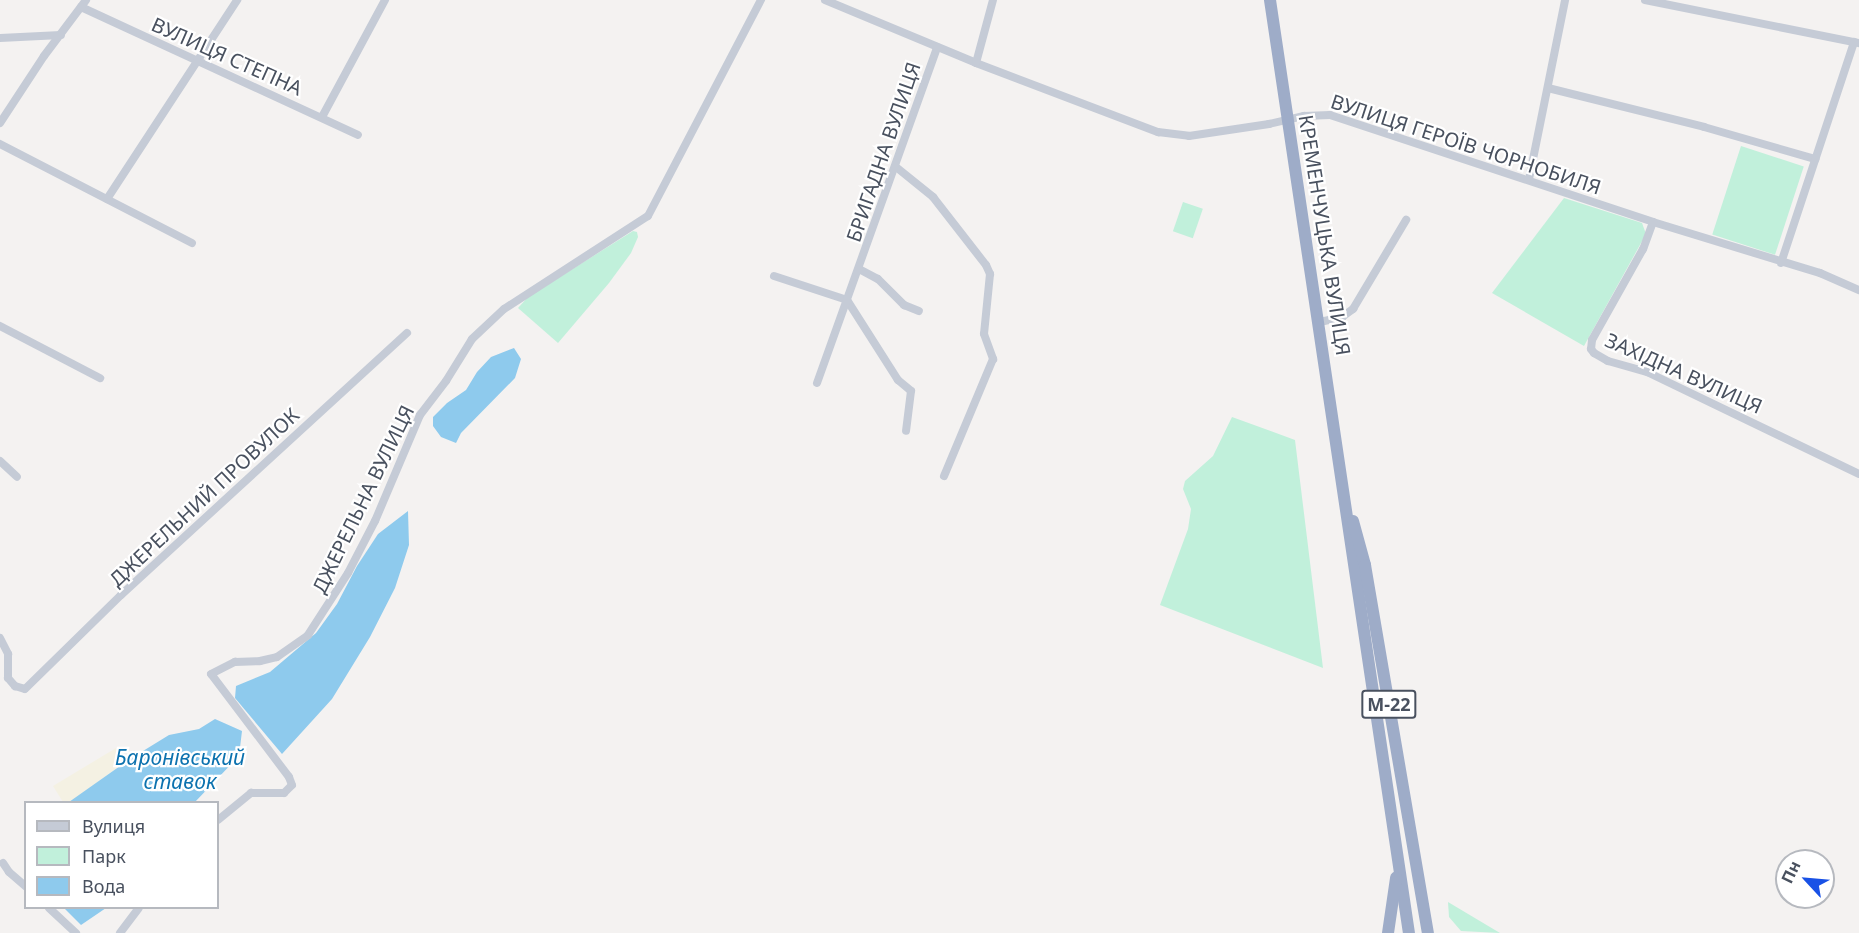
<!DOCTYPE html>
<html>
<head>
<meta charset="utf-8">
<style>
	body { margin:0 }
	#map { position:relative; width:1859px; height:933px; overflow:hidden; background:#f4f2f1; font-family:"Noto Sans",sans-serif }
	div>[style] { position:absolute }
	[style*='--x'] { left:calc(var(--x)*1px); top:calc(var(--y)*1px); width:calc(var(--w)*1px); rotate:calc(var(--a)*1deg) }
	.green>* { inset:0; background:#c1f0db; transform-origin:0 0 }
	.sand>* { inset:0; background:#f4f1e3 }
	.water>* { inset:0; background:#8ecaed }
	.minor>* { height:8px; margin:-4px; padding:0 4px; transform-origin:4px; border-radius:4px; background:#c5cbd6 }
	.trunk>* { height:12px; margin:-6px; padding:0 6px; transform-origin:6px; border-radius:6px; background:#9eacc8 }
	span { translate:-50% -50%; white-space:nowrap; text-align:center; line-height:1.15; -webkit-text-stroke:4.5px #fff; paint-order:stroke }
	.shield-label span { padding:2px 4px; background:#fff; border:2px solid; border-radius:4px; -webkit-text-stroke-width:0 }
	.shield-label { font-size:18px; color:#49515f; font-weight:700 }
	.street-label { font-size:20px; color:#49515f }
	.water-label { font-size:21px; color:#0c72af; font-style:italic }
	.legend { position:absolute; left:24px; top:801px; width:195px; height:108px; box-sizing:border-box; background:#fff; border:2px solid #b6b9bf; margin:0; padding:8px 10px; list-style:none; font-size:18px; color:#49515f }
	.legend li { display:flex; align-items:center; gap:12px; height:30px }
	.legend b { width:30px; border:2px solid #b6b9bf }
	.north { position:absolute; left:1775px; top:849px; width:60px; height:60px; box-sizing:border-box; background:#fff; border:2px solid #b6b9bf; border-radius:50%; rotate:296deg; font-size:16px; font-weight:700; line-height:24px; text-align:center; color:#49515f }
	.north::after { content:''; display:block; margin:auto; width:21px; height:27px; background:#1951e6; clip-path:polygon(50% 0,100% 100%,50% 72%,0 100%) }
</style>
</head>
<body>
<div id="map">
	<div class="green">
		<i style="left:1741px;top:146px;width:66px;height:93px;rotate:18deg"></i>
		<i style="clip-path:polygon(1564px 198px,1642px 223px,1646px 234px,1584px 346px,1492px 293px)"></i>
		<i style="left:1183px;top:202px;width:21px;height:31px;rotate:19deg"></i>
		<i style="clip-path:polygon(633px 231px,637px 232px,638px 237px,631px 253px,609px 283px,558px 343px,518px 308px,528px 297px)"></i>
		<i style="clip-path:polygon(1232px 417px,1295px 440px,1323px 668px,1160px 605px,1188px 529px,1191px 509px,1183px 489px,1185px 481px,1213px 456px)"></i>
		<i style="clip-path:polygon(1448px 902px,1500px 933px,1461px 931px,1449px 917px)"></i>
	</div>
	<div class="sand">
		<i style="clip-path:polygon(116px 748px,125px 762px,80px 795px,69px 802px,63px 802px,53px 786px)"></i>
	</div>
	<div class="water">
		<i style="clip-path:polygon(514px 348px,521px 359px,515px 378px,461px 433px,456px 443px,441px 437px,433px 426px,433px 417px,447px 403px,466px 390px,477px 372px,491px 357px)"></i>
		<i style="clip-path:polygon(408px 511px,409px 545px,395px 588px,370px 637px,332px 699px,282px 754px,235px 698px,236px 686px,270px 672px,316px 633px,337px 604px,357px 566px,378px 534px)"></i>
		<i style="clip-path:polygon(215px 719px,242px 731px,239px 756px,195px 802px,69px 802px,130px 759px,169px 735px,199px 729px)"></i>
		<i style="clip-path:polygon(64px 908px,106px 908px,81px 925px)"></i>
	</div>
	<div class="minor">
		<i style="--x:825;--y:0;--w:164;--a:22.6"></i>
		<i style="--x:976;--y:63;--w:195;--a:20.8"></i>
		<i style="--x:1158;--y:132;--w:31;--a:7"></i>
		<i style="--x:1189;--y:136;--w:81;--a:-8.5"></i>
		<i style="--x:1269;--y:124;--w:36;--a:-13"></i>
		<i style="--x:1304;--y:116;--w:26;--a:-2"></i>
		<i style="--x:1330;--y:115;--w:340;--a:18.3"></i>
		<i style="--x:1653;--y:222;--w:175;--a:17"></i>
		<i style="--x:1820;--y:273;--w:43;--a:23.6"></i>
		<i style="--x:1645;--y:0;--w:218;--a:11.4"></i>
		<i style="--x:81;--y:7;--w:305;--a:24.8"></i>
		<i style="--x:0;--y:38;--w:61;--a:-2.8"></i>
		<i style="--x:976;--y:63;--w:65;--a:-74.9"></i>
		<i style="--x:1548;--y:88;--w:161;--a:14"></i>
		<i style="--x:1704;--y:127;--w:116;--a:16.1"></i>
		<i style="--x:322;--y:117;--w:133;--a:-61.7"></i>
		<i style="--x:0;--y:123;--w:80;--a:-56.7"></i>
		<i style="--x:44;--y:56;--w:70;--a:-53.1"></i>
		<i style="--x:0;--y:144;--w:216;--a:27.3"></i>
		<i style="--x:896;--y:167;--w:48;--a:39"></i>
		<i style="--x:933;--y:197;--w:86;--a:52.1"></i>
		<i style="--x:986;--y:265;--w:10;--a:66"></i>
		<i style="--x:990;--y:274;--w:60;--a:95.7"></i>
		<i style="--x:984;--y:334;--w:27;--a:70"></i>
		<i style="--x:993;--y:359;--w:127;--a:112.7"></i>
		<i style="--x:1529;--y:179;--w:183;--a:-78.6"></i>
		<i style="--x:107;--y:199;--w:238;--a:-56.8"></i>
		<i style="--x:1653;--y:222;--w:29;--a:110"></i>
		<i style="--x:1643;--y:249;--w:104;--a:119.3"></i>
		<i style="--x:1592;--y:340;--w:9;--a:96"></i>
		<i style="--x:1591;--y:349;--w:5;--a:53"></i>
		<i style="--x:1594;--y:353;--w:16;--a:30"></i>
		<i style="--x:1608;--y:361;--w:41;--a:15.8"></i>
		<i style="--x:1647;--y:372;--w:235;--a:25.7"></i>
		<i style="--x:1781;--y:263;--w:233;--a:-71.7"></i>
		<i style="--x:859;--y:269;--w:21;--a:28"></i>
		<i style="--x:878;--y:279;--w:37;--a:45"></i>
		<i style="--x:904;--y:305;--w:16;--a:22"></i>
		<i style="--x:774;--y:276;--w:77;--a:18.2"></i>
		<i style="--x:847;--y:300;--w:95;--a:57.5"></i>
		<i style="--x:898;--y:380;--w:17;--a:40"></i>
		<i style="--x:911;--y:391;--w:40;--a:97.1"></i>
		<i style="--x:1320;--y:322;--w:23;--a:-13"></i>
		<i style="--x:1342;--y:317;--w:14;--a:-36"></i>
		<i style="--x:1353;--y:309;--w:104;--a:-59.2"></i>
		<i style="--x:0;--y:326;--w:113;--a:27.5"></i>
		<i style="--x:817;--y:383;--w:357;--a:-70.3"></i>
		<i style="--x:0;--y:461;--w:23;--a:43"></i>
		<i style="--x:0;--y:638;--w:18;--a:63"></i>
		<i style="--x:8;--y:654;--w:24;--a:90"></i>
		<i style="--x:8;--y:678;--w:11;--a:49"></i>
		<i style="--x:15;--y:686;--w:10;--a:17"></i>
		<i style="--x:25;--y:689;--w:134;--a:-44.4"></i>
		<i style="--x:121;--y:595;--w:388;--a:-42.5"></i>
		<i style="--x:218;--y:820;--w:43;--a:-39.3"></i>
		<i style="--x:251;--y:793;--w:33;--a:0"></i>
		<i style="--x:284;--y:793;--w:11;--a:-45"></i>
		<i style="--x:292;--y:785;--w:9;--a:-111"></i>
		<i style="--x:289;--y:777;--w:129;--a:-127.1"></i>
		<i style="--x:211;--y:674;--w:27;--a:-27"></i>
		<i style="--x:235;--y:662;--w:25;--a:-2"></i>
		<i style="--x:260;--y:661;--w:17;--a:-13"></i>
		<i style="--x:277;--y:657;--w:38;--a:-35"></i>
		<i style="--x:308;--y:635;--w:74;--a:-57.2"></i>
		<i style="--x:348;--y:573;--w:59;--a:-62.6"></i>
		<i style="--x:375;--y:521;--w:115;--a:-67"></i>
		<i style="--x:420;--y:415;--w:43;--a:-52.6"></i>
		<i style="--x:446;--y:381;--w:49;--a:-58.2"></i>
		<i style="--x:472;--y:339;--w:44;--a:-43.2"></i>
		<i style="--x:504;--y:309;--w:171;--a:-32.9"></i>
		<i style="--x:648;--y:216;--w:244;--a:-62.4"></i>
		<i style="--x:3;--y:863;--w:11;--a:56"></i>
		<i style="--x:9;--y:872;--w:23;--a:41"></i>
		<i style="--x:49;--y:908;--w:37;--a:43"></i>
		<i style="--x:120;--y:933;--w:31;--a:-53"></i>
	</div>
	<div class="trunk">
		<i style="--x:1270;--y:0;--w:943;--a:81.53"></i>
		<i style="--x:1353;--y:521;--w:46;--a:74.7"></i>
		<i style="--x:1365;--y:565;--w:373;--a:80.3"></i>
		<i style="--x:1388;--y:933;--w:56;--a:-81.7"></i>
	</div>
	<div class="shield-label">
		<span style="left:1389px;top:704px">М-22</span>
	</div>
	<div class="street-label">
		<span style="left:227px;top:56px;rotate:24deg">ВУЛИЦЯ СТЕПНА</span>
		<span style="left:1466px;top:144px;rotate:18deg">ВУЛИЦЯ ГЕРОЇВ ЧОРНОБИЛЯ</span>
		<span style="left:883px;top:152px;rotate:-71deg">БРИГАДНА ВУЛИЦЯ</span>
		<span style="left:1325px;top:235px;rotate:81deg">КРЕМЕНЧУЦЬКА ВУЛИЦЯ</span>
		<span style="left:1684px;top:373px;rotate:24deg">ЗАХІДНА ВУЛИЦЯ</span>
		<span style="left:204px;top:497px;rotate:-43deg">ДЖЕРЕЛЬНИЙ ПРОВУЛОК</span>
		<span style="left:363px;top:499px;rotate:-64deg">ДЖЕРЕЛЬНА ВУЛИЦЯ</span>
	</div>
	<div class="water-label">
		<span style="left:180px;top:769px">Баронівський<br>ставок</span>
	</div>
	<ul class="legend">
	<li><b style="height:8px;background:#c5cbd6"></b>Вулиця</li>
	<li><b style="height:16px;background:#c1f0db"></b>Парк</li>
	<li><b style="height:16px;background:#8ecaed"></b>Вода</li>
	</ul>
	<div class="north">Пн</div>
</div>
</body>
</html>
